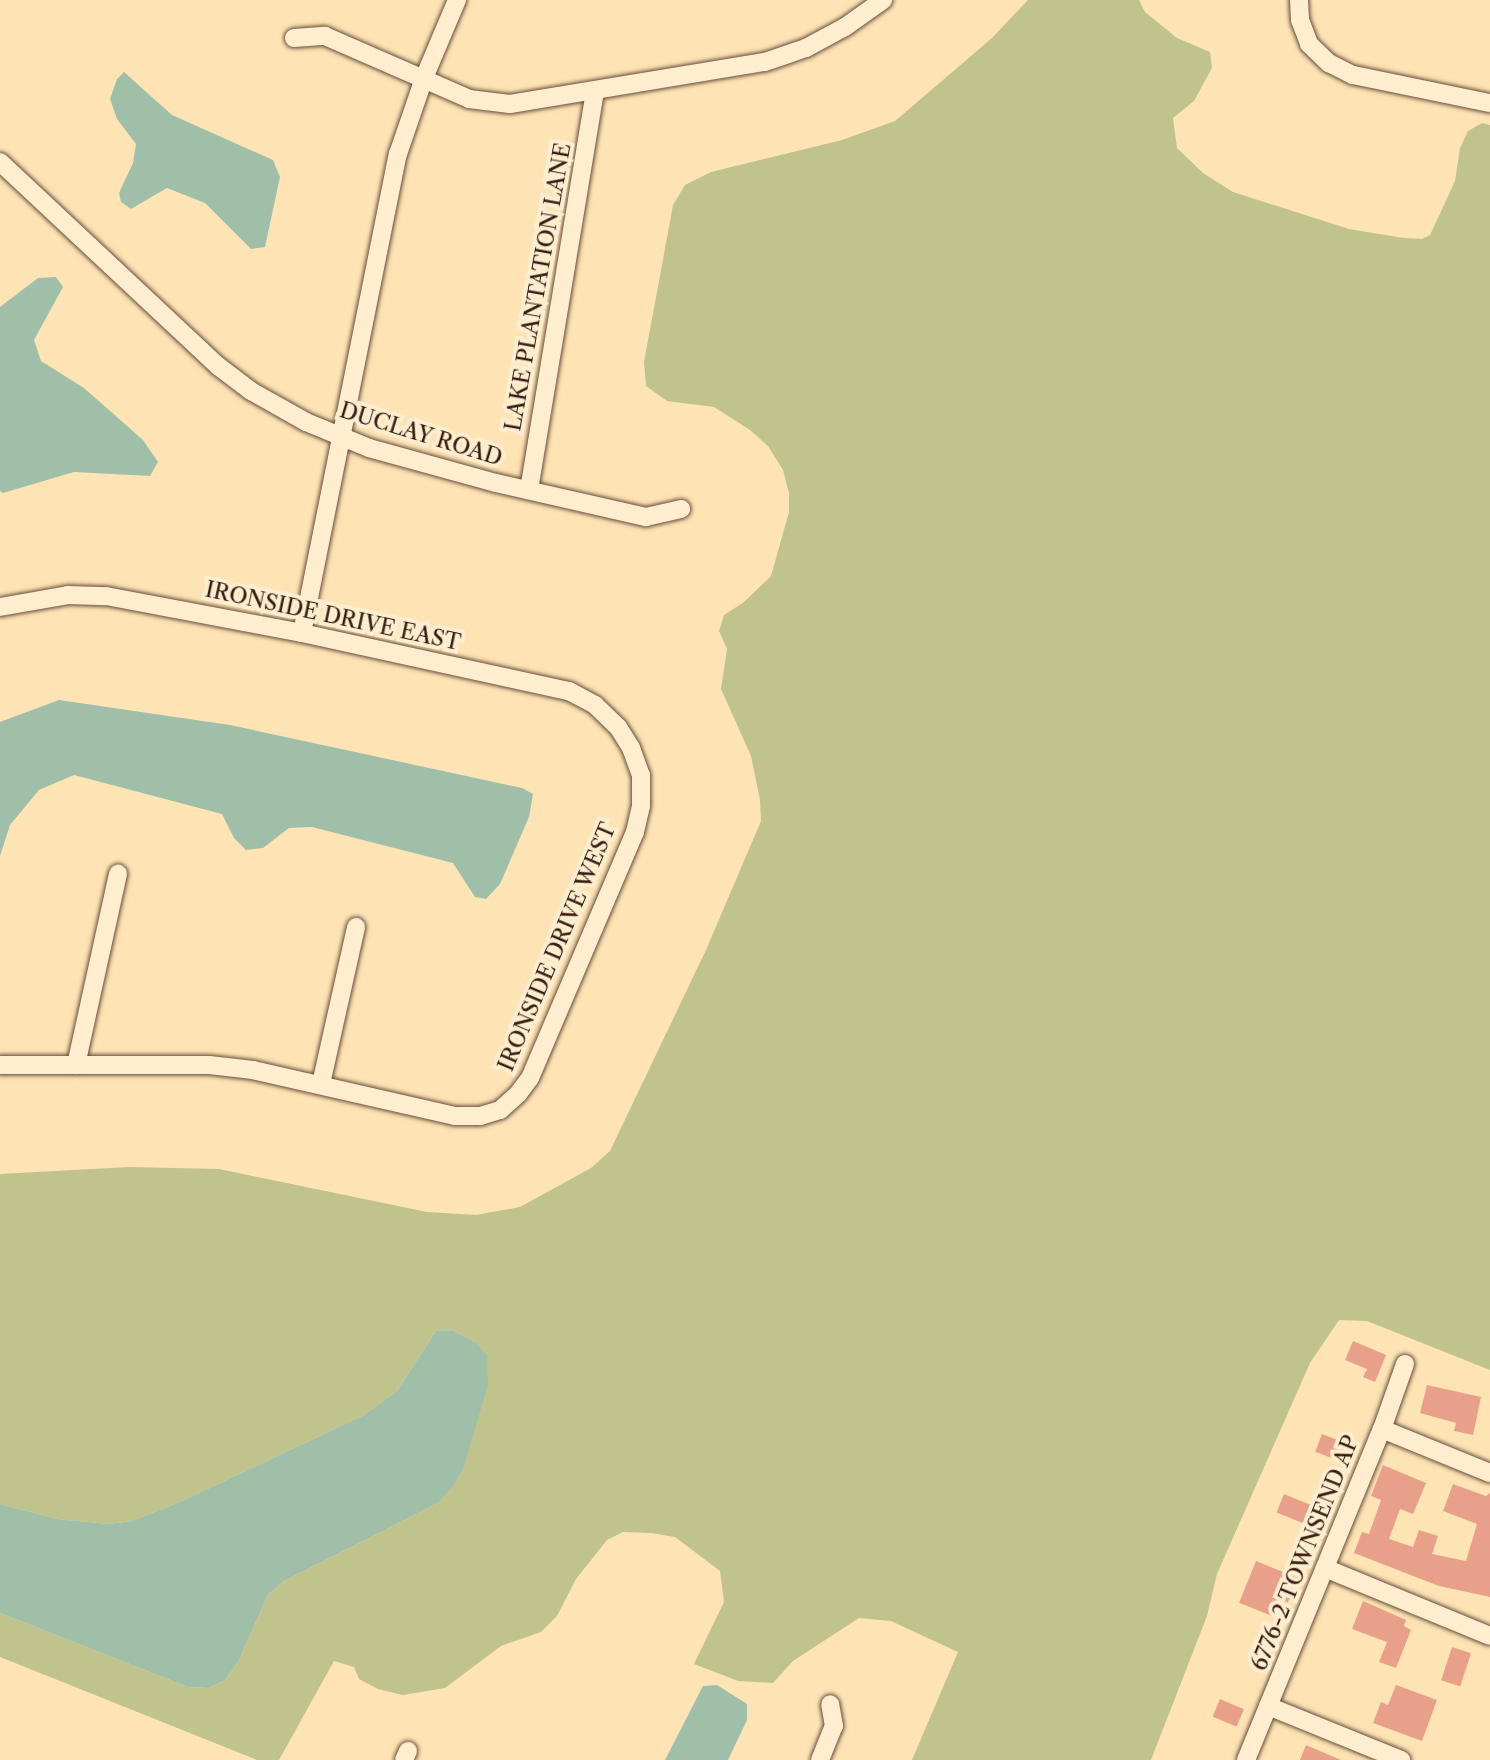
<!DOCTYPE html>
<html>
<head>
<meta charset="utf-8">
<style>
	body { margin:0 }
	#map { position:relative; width:1490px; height:1760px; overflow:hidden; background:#fee3b5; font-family:"Libre Caslon Text",serif }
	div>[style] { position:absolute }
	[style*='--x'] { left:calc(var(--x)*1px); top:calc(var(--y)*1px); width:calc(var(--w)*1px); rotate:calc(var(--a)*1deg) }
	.green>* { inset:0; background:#c1c38c }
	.water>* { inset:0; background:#a0bfa9 }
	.building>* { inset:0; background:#e9a08a; transform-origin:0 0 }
	.roads { filter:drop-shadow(0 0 2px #674d3a) drop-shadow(0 0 2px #674d3a) }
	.minor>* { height:18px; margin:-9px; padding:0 9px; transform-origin:9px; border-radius:9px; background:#feedcf }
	span { translate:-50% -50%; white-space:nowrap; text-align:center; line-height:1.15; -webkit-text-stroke:8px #feedcf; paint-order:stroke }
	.street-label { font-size:22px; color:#351b11 }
</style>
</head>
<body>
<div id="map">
	<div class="green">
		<i style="clip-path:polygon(1028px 0,1139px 0,1145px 12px,1177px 38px,1210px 52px,1212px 68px,1194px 101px,1173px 118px,1177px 148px,1203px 173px,1233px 192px,1349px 229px,1404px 238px,1422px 239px,1430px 235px,1455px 181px,1460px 148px,1468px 131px,1482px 123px,1490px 125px,1490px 1370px,1367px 1321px,1339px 1320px,1310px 1363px,1217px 1574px,1207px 1616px,1151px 1760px,912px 1760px,958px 1652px,891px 1621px,859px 1618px,793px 1661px,773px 1683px,738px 1681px,694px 1664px,724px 1602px,720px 1571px,675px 1537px,651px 1533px,623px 1532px,607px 1540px,576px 1579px,557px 1616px,541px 1632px,501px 1646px,445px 1688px,403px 1695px,378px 1689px,359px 1679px,354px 1667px,334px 1661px,279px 1760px,257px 1760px,0 1657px,0 1613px,188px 1687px,209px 1688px,225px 1680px,238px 1662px,268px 1595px,284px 1581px,438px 1503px,475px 1342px,452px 1330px,436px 1331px,397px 1391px,364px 1415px,182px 1501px,132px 1521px,109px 1524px,57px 1519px,0 1504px,0 1174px,129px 1167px,219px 1169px,427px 1212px,476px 1215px,520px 1207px,591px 1168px,610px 1151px,706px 950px,761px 821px,760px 800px,751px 756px,721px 689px,727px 649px,719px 631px,724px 615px,744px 602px,771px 576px,789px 512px,789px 493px,783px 470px,768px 446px,750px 430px,714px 407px,667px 401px,646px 386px,644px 362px,673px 205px,685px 185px,711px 172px,842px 140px,895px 121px,992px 38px)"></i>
	</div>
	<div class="water">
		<i style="clip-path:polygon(124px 72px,172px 115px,273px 160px,280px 177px,265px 247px,251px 249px,205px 203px,167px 188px,131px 209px,121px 202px,119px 193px,133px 163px,136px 144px,117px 119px,110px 99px,117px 79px)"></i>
		<i style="clip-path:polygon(56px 277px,63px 287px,34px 340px,41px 361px,84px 388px,143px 440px,158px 462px,150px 476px,74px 472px,3px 493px,0 491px,0 307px,38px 278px)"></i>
		<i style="clip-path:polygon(59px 700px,230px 725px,522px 788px,533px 794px,529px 817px,500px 884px,486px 899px,475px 897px,453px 863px,312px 827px,289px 828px,263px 848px,246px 850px,234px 838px,222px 814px,74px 775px,39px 790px,10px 825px,0 856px,0 722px)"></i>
		<i style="clip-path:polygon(452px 1330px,475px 1342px,487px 1355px,488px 1385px,463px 1469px,455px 1483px,438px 1503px,284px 1581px,268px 1595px,238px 1662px,225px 1680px,209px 1688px,188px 1687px,0 1613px,0 1504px,57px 1519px,109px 1524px,132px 1521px,182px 1501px,364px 1415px,397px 1391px,436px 1331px)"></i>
		<i style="clip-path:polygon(717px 1685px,747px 1704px,747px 1720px,728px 1760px,665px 1760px,703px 1686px)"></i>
	</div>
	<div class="building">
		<i style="clip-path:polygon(1353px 1341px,1386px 1355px,1375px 1382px,1363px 1377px,1367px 1369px,1345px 1360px)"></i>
		<i style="clip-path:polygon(1427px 1385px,1481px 1397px,1473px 1435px,1454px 1431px,1456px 1423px,1420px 1413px)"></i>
		<i style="left:1322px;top:1434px;width:33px;height:19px;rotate:21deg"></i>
		<i style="clip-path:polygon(1383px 1465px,1426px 1483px,1413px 1514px,1400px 1509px,1389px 1539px,1413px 1547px,1419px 1530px,1438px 1536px,1432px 1554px,1466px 1561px,1477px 1524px,1443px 1511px,1453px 1484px,1486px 1496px,1490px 1493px,1490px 1597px,1439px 1586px,1354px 1553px,1362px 1532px,1369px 1534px,1381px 1500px,1371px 1496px)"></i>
		<i style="left:1284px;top:1494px;width:38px;height:20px;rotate:22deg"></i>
		<i style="left:1256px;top:1561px;width:45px;height:45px;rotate:22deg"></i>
		<i style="clip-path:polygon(1363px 1601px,1406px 1620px,1404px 1626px,1411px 1630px,1396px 1668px,1379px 1662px,1387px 1642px,1352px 1629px)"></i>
		<i style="left:1452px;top:1647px;width:20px;height:35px;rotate:18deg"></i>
		<i style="clip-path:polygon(1396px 1685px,1437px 1700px,1422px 1741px,1373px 1723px,1381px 1702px,1388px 1705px)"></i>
		<i style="left:1220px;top:1699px;width:26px;height:19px;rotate:23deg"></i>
		<i style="clip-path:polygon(1306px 1745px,1341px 1760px,1300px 1760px)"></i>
	</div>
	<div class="roads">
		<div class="minor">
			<i style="--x:1299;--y:0;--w:20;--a:87"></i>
			<i style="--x:1300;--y:20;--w:26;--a:69"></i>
			<i style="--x:1309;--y:44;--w:28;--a:44"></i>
			<i style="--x:1329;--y:63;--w:27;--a:27"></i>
			<i style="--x:1353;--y:75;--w:140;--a:11.6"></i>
			<i style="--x:294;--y:38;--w:31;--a:-4"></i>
			<i style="--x:325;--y:36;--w:157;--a:23.6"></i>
			<i style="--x:469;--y:99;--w:41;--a:7"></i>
			<i style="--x:510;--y:104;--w:258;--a:-9.4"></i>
			<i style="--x:765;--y:62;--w:43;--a:-18.9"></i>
			<i style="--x:806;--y:48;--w:44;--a:-28.3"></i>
			<i style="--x:845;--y:27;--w:47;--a:-35.4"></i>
			<i style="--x:0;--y:162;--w:299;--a:43.1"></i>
			<i style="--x:218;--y:366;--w:41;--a:37.1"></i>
			<i style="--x:251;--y:391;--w:63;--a:29.4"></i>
			<i style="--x:306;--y:422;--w:68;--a:22.4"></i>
			<i style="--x:369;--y:448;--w:132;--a:15.4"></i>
			<i style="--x:496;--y:483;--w:154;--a:12.8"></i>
			<i style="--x:646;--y:517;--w:36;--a:-13"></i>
			<i style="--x:529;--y:490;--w:403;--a:-80.6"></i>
			<i style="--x:0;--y:607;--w:69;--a:-10"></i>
			<i style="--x:68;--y:595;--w:38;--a:2"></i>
			<i style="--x:106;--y:596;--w:199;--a:10.7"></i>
			<i style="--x:302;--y:633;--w:273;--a:12.3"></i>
			<i style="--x:569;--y:691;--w:30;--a:28"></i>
			<i style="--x:595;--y:705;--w:32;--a:44"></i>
			<i style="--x:618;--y:727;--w:25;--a:58"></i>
			<i style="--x:631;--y:748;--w:29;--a:70"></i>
			<i style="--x:641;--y:775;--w:31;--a:90"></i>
			<i style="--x:641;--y:806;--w:27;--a:103"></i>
			<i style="--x:635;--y:832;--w:267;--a:113.1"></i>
			<i style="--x:530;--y:1078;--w:20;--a:127"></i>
			<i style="--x:518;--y:1094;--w:24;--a:138"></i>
			<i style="--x:500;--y:1110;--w:21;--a:163"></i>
			<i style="--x:480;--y:1116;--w:25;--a:180"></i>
			<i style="--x:455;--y:1116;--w:207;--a:-167.2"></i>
			<i style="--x:253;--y:1070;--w:44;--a:-173.5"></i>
			<i style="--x:209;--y:1065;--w:209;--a:180"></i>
			<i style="--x:302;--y:633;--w:489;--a:-78.7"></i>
			<i style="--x:398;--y:154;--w:80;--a:-71.1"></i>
			<i style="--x:424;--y:78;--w:85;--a:-67.1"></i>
			<i style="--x:76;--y:1065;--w:196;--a:-77.6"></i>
			<i style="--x:321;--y:1084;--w:161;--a:-77.4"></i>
			<i style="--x:1382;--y:1429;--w:117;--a:22.2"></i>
			<i style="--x:1325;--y:1568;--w:178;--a:22.4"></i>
			<i style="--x:1268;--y:1706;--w:144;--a:22.1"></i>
			<i style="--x:404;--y:1760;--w:10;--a:-66"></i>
			<i style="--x:820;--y:1760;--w:37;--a:-68"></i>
			<i style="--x:834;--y:1726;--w:22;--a:-100"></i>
			<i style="--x:1246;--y:1760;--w:358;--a:-67.7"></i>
			<i style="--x:1382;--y:1429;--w:69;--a:-70.5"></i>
		</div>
	</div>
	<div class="street-label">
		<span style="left:538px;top:287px;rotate:-80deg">LAKE PLANTATION LANE</span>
		<span style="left:421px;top:434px;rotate:17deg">DUCLAY ROAD</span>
		<span style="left:333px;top:616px;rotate:12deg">IRONSIDE DRIVE EAST</span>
		<span style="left:557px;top:947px;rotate:-67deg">IRONSIDE DRIVE WEST</span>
		<span style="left:1305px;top:1553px;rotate:-68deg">6776-2 TOWNSEND AP</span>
	</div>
</div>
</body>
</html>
